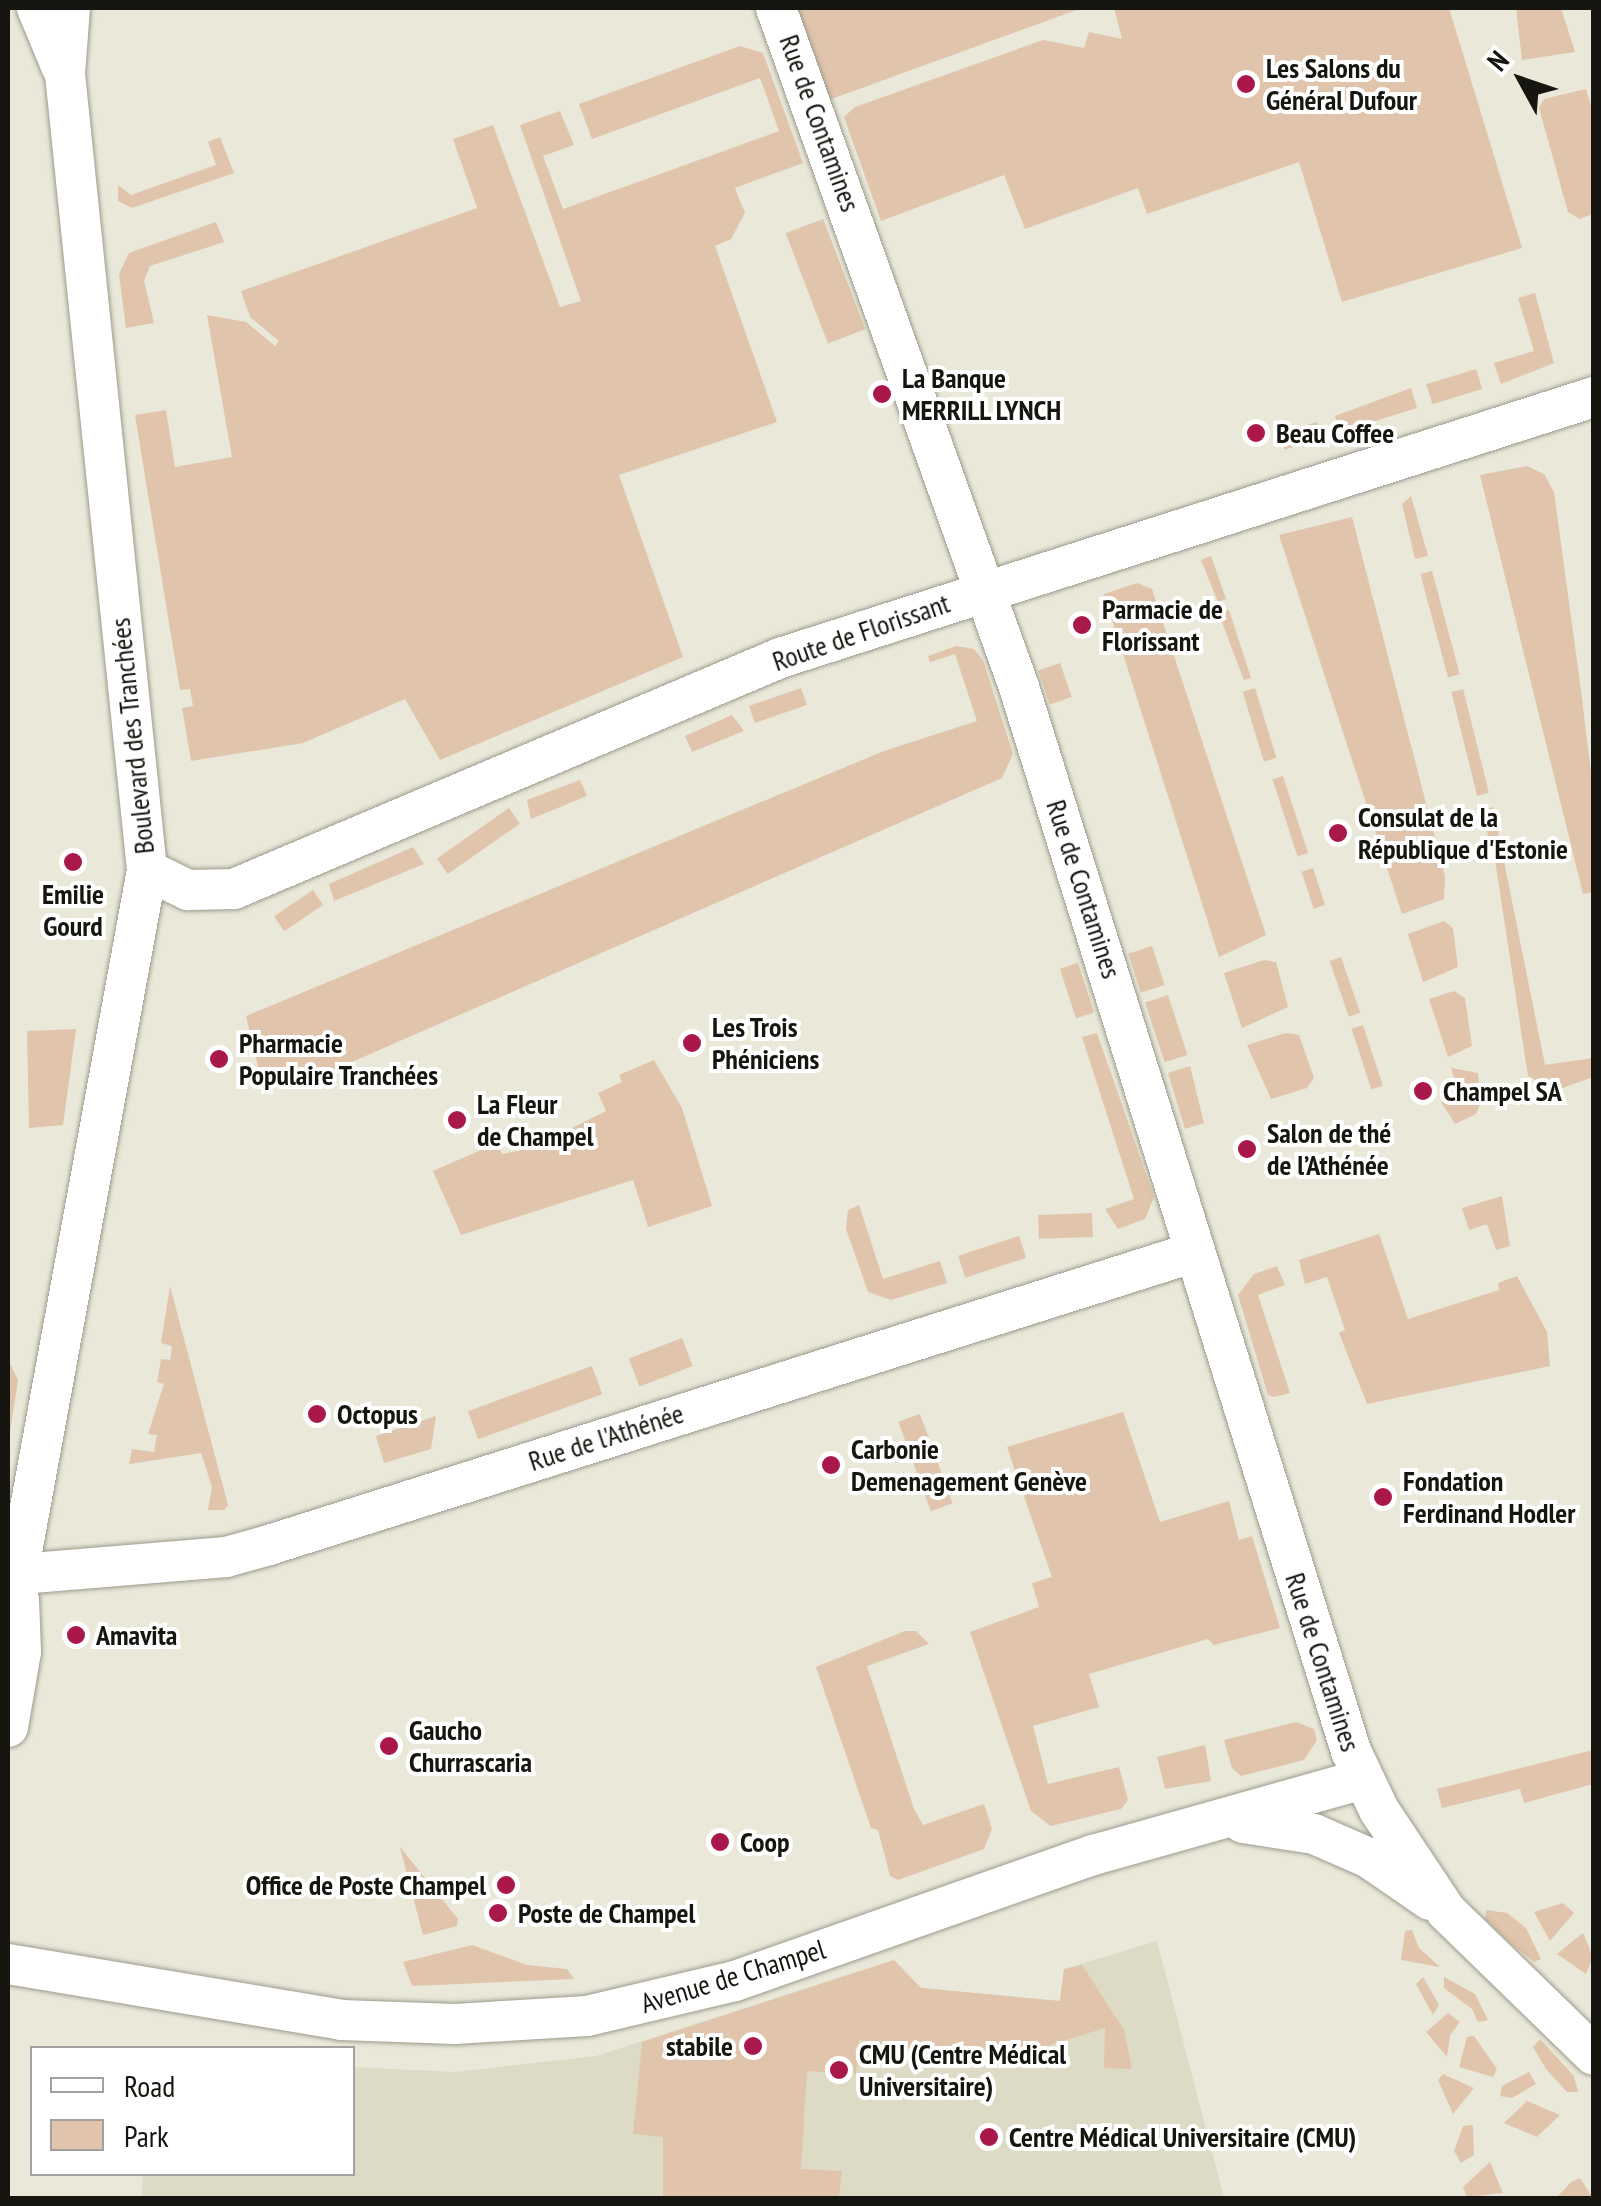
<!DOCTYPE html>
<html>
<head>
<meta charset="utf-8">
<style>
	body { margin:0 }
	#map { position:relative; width:1601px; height:2206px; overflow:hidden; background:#e9e8d9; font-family:"PT Sans Narrow",sans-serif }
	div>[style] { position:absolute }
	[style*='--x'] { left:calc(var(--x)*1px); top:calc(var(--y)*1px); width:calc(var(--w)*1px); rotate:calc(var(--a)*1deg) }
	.built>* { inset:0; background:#dddbc5 }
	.green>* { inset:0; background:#e0c5ac; transform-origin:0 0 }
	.roads { filter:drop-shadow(0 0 2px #9c9b8d) drop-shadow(0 0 2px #9c9b8d) }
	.secondary>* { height:40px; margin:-20px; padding:0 20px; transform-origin:20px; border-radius:20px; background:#fff }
	.dots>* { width:28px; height:28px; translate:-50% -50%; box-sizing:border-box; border:5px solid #fff; border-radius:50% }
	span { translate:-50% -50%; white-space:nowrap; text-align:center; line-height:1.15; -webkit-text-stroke:8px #fff; paint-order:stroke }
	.poi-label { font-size:28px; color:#161510; font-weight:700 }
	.left { translate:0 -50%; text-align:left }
	.right { translate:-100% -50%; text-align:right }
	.street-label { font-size:28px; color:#161510 }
	.frame { position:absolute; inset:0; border:10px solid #161510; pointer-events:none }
	.legend { position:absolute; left:30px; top:2046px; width:325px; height:130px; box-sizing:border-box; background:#fff; border:2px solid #a2a19f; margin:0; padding:12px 18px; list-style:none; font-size:30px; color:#161510 }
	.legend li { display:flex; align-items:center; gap:20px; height:50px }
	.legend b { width:50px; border:2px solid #a2a19f }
	.north { position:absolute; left:1471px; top:30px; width:100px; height:100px; -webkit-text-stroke:8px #fff; paint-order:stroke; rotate:310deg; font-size:28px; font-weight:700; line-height:40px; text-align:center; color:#161510 }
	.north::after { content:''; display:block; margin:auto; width:35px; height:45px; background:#161510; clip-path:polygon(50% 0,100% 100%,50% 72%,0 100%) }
</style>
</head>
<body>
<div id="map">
	<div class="built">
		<i style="clip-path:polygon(1157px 1941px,1224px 2198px,142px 2198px,143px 2174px,352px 2174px,353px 2067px,455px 2072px,596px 2056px,894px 1960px,921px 1988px,1060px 2001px,1064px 1969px)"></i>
	</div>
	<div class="green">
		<i style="clip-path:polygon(792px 8px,1082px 8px,826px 101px)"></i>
		<i style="clip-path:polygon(1114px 8px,1449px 8px,1522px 248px,1342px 302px,1299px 162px,1147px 214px,1138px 188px,1025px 229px,1004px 175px,881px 221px,844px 117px,855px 107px,1043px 40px,1084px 48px,1089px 32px,1122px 39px)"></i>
		<i style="clip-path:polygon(1516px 8px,1561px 8px,1575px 52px,1522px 60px)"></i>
		<i style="clip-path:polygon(740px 46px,763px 53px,803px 163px,735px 188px,745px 213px,731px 239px,715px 246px,777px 422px,619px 475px,683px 657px,440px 760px,405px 699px,303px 743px,191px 761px,182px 708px,193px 706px,190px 689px,180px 690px,135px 415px,166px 410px,175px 467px,232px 457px,207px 315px,246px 322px,275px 346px,279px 341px,250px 317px,241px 291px,477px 208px,453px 139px,493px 125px,560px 307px,581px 301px,520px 125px,560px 111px,574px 145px,543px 156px,563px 209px,779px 131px,760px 78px,592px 139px,579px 104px)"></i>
		<i style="clip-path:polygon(1586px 89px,1593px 112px,1594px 213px,1580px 219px,1568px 212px,1539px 108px,1544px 99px)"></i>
		<i style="clip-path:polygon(220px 137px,234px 173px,132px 208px,118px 201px,118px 185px,131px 195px,216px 165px,208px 142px)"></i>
		<i style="left:823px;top:219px;width:118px;height:40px;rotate:69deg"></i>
		<i style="clip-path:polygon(216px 222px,224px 242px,150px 266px,144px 281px,154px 323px,126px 328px,119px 274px,129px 253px)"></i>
		<i style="clip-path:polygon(1535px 293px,1554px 363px,1501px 384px,1494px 363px,1534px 351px,1518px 298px)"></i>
		<i style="left:1476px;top:369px;width:21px;height:52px;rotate:73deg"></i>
		<i style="clip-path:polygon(1411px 388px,1417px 408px,1340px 432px,1335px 416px)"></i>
		<i style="left:1317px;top:422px;width:17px;height:39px;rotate:73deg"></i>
		<i style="clip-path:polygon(1527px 466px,1544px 474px,1554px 492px,1580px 683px,1594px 796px,1593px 892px,1583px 894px,1480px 475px)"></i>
		<i style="clip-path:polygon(1411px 496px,1428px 556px,1415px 559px,1402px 504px)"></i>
		<i style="clip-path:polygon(1352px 517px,1445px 877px,1444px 899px,1402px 914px,1279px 535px)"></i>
		<i style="clip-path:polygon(1211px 556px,1226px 599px,1218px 602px,1201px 560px)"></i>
		<i style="left:1432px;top:571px;width:107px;height:12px;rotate:75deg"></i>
		<i style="clip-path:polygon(1137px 583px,1152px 589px,1266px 935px,1219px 957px,1104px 594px)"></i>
		<i style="clip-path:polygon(1229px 610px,1251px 678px,1244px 680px,1218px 612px)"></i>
		<i style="clip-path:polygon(956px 646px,974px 649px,983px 660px,1013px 754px,1002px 778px,338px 1068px,264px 1091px,246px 1016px,884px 751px,977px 721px,955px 654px,930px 662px,928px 656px)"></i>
		<i style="left:1060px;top:663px;width:36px;height:23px;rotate:71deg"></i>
		<i style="left:801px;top:688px;width:18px;height:55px;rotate:71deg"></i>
		<i style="left:1255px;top:688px;width:73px;height:13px;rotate:73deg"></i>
		<i style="left:1463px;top:689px;width:107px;height:12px;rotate:76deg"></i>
		<i style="clip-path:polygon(732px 715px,744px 731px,692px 752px,685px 736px)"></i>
		<i style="left:1283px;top:776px;width:81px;height:11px;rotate:72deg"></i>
		<i style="clip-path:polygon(580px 780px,587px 796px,531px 819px,527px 800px)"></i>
		<i style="clip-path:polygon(1493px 807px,1545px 1065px,1593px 1058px,1593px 1077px,1554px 1091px,1528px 1076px,1495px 860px,1481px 811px)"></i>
		<i style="left:509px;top:808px;width:19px;height:88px;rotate:55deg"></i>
		<i style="clip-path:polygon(413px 847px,424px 864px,334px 901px,329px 884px)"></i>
		<i style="left:1313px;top:868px;width:39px;height:12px;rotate:72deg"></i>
		<i style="left:313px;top:890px;width:18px;height:47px;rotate:56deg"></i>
		<i style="clip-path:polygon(1444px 921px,1453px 928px,1458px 967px,1423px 982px,1408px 934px)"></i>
		<i style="left:1152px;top:946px;width:41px;height:25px;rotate:72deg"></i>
		<i style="left:1341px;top:957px;width:59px;height:12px;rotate:71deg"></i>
		<i style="clip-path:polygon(1264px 960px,1276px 962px,1288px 1007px,1242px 1028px,1224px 973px)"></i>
		<i style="left:1078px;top:963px;width:52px;height:19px;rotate:72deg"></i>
		<i style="clip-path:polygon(1454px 991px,1465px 998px,1472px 1046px,1448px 1057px,1429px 999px)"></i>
		<i style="left:1168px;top:995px;width:63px;height:24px;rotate:72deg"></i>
		<i style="left:1363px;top:1025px;width:64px;height:12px;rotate:72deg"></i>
		<i style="clip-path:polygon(76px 1029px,63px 1125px,29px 1128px,27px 1031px)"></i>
		<i style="clip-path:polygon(1097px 1033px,1154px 1197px,1145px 1219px,1118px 1229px,1105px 1209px,1134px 1199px,1082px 1037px)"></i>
		<i style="clip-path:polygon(1286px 1033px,1299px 1035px,1314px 1078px,1307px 1088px,1271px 1099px,1247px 1045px)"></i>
		<i style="clip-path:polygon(654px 1060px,682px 1108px,712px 1206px,648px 1227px,633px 1180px,461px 1235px,433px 1171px,497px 1143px,502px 1154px,532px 1148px,606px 1111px,598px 1093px,622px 1082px,619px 1075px)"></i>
		<i style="clip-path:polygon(1190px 1066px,1204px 1123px,1185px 1129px,1168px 1073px)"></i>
		<i style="clip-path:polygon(1451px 1068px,1478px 1073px,1481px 1102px,1476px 1114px,1455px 1124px,1441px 1102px,1460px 1095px)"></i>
		<i style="clip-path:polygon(1502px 1196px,1510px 1246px,1496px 1250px,1487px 1224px,1469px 1230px,1462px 1208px)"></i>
		<i style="clip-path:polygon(859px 1205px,883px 1279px,940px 1261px,947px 1283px,891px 1300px,868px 1292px,846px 1229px,848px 1210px)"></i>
		<i style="left:1092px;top:1213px;width:24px;height:54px;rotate:88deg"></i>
		<i style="clip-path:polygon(1379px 1234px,1408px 1319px,1499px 1290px,1498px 1283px,1517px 1276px,1547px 1332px,1550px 1366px,1367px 1404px,1339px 1333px,1345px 1330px,1327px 1277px,1305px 1284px,1299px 1260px)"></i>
		<i style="left:1019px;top:1236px;width:23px;height:64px;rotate:72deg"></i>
		<i style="clip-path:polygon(1277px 1266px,1285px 1285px,1258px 1295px,1290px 1393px,1274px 1397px,1268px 1395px,1238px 1295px,1254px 1274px)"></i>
		<i style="clip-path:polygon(170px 1286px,228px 1505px,224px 1510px,208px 1510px,212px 1487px,201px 1453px,129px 1464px,132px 1449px,154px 1452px,157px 1435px,148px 1434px,164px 1384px,157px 1382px,161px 1359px,170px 1360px,172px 1346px,161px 1343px)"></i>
		<i style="left:682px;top:1338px;width:30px;height:57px;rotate:69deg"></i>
		<i style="clip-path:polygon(8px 1359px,18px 1380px,8px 1446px)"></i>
		<i style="left:592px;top:1366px;width:30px;height:132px;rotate:70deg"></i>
		<i style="clip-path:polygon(1123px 1412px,1160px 1522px,1229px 1501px,1239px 1540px,1252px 1536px,1280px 1628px,1214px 1645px,1208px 1639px,1089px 1674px,1099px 1707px,1033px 1726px,1048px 1784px,1119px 1767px,1128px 1800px,1121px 1809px,1051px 1826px,1031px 1811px,970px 1632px,1039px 1607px,1032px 1583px,1052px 1577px,1007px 1447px)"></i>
		<i style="left:920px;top:1414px;width:95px;height:23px;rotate:70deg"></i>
		<i style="clip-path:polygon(436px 1416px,431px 1449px,384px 1463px,376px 1436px)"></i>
		<i style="clip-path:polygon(905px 1631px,916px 1631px,929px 1644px,867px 1666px,914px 1809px,923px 1825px,984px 1804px,992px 1829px,984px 1849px,898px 1880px,890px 1876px,878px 1830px,871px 1828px,816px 1667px)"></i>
		<i style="clip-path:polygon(1296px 1722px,1314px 1729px,1317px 1740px,1304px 1760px,1241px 1776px,1232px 1768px,1224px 1740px)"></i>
		<i style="clip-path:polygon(1205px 1745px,1211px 1781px,1165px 1789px,1157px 1757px)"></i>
		<i style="clip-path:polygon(1593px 1750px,1593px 1784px,1524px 1803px,1520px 1789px,1442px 1808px,1437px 1789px)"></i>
		<i style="clip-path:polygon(400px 1847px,458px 1919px,457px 1926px,423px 1935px)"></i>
		<i style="clip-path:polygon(1563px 1903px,1574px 1913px,1550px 1941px,1534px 1912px)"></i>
		<i style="clip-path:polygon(1486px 1910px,1507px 1913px,1526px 1928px,1541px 1959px,1534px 1962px,1510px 1943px,1485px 1919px)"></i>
		<i style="clip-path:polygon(1412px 1930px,1419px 1948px,1440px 1967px,1401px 1960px,1405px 1931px)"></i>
		<i style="clip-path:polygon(1583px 1933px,1593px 1957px,1586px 1974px,1557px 1954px)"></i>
		<i style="clip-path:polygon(472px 1945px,527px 1965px,567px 1969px,574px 1979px,412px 1986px,403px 1962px)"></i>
		<i style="clip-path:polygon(894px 1960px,921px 1988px,1060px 2001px,1064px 1969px,1082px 1965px,1124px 2030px,1132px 2069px,1104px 2068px,1105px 2028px,1027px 2052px,967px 2059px,859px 2040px,856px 2074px,807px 2071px,801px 2169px,842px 2171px,839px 2198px,663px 2198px,663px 2137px,633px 2134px,642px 2042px)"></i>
		<i style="clip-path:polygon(1423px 1977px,1439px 2005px,1433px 2015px,1416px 1984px)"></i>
		<i style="clip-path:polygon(1444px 1977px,1475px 1994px,1488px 2020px,1478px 2022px,1472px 2009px,1444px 1988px)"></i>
		<i style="clip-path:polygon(1448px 2013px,1460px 2022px,1450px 2035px,1447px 2057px,1426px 2032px)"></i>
		<i style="clip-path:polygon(1474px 2036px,1497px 2069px,1493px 2077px,1459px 2067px,1467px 2037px)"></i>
		<i style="clip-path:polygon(1540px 2039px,1574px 2076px,1578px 2092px,1567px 2092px,1546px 2069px,1533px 2047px)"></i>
		<i style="clip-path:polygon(1529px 2072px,1536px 2084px,1512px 2098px,1500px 2096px,1502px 2086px)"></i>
		<i style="clip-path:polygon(1443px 2074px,1474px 2088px,1453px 2114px,1438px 2080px)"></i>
		<i style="clip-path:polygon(1527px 2101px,1560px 2115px,1537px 2137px,1504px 2123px)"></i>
		<i style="clip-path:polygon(1473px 2125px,1474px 2155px,1461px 2163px,1454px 2151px,1463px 2126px)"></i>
		<i style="clip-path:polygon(1490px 2162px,1503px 2193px,1467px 2197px,1463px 2187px)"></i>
		<i style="clip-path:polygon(1580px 2178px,1593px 2198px,1556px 2198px,1571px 2182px)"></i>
	</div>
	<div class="roads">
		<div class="secondary">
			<i style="--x:37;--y:8;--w:63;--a:67.5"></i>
			<i style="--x:776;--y:8;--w:721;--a:70.31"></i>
			<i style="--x:1019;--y:687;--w:1115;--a:72.67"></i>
			<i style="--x:1351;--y:1751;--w:65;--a:64.6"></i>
			<i style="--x:1379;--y:1810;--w:121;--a:56.4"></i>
			<i style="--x:1446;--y:1911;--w:206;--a:44.2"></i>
			<i style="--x:147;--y:870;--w:46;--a:26"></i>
			<i style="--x:188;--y:890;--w:46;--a:-1.2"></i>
			<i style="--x:234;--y:889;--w:593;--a:-22.93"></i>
			<i style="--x:780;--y:658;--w:855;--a:-17.78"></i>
			<i style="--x:8;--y:1575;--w:219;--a:-4.7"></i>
			<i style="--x:226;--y:1557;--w:45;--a:-15.6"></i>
			<i style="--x:269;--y:1545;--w:971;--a:-17.56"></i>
			<i style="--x:8;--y:1628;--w:771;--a:-79.61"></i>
			<i style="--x:147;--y:870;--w:800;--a:-95.88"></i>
			<i style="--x:65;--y:74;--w:66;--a:-85.7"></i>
			<i style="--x:8;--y:1727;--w:76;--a:-80.2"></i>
			<i style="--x:21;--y:1652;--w:53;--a:-92.2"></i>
			<i style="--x:1243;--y:1823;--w:72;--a:8.8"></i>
			<i style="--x:1314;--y:1834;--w:60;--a:23.6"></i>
			<i style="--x:1369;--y:1858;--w:74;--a:34.5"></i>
			<i style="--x:8;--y:1964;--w:338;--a:9.5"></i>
			<i style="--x:341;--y:2020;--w:114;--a:2"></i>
			<i style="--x:455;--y:2024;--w:132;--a:-3.5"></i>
			<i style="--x:587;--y:2016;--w:152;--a:-13.3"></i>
			<i style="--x:735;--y:1981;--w:380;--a:-19.4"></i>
			<i style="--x:1093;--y:1855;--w:280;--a:-15.7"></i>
		</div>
	</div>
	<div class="dots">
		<i style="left:1246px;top:84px;background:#aa174b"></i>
		<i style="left:882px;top:394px;background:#aa174b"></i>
		<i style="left:1256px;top:433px;background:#aa174b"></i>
		<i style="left:1082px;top:625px;background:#aa174b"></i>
		<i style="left:1338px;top:833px;background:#aa174b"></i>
		<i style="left:73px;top:862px;background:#aa174b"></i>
		<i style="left:692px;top:1043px;background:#aa174b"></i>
		<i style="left:219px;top:1059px;background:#aa174b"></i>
		<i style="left:1423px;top:1091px;background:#aa174b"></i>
		<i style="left:457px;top:1120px;background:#aa174b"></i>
		<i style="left:1247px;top:1149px;background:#aa174b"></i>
		<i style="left:317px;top:1414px;background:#aa174b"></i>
		<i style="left:831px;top:1465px;background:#aa174b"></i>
		<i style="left:1383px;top:1497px;background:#aa174b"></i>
		<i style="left:76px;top:1635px;background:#aa174b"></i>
		<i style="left:389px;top:1746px;background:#aa174b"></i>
		<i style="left:720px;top:1842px;background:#aa174b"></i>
		<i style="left:506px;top:1885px;background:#aa174b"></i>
		<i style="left:498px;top:1913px;background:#aa174b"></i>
		<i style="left:753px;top:2046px;background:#aa174b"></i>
		<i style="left:839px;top:2070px;background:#aa174b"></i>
		<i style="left:989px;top:2137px;background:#aa174b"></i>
	</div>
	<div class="poi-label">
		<span class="left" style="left:1266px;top:84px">Les Salons du<br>Général Dufour</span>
		<span class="left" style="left:902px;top:394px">La Banque<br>MERRILL LYNCH</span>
		<span class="left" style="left:1276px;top:433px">Beau Coffee</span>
		<span class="left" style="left:1102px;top:625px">Parmacie de<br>Florissant</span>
		<span class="left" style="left:1358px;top:833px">Consulat de la<br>République d'Estonie</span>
		<span style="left:73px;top:910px">Emilie<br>Gourd</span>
		<span class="left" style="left:712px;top:1043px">Les Trois<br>Phéniciens</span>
		<span class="left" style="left:239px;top:1059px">Pharmacie<br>Populaire Tranchées</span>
		<span class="left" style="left:1443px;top:1091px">Champel SA</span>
		<span class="left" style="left:477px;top:1120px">La Fleur<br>de Champel</span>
		<span class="left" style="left:1267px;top:1149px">Salon de thé<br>de l’Athénée</span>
		<span class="left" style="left:337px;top:1414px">Octopus</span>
		<span class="left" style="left:851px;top:1465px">Carbonie<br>Demenagement Genève</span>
		<span class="left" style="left:1403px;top:1497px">Fondation<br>Ferdinand Hodler</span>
		<span class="left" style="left:96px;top:1635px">Amavita</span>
		<span class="left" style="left:409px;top:1746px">Gaucho<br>Churrascaria</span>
		<span class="left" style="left:740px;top:1842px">Coop</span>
		<span class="right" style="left:486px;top:1885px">Office de Poste Champel</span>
		<span class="left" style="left:518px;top:1913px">Poste de Champel</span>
		<span class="right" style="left:733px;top:2046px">stabile</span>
		<span class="left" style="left:859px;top:2070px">CMU (Centre Médical<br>Universitaire)</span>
		<span class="left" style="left:1009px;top:2137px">Centre Médical Universitaire (CMU)</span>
	</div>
	<div class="street-label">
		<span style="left:820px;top:123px;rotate:70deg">Rue de Contamines</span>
		<span style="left:861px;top:632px;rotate:-19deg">Route de Florissant</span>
		<span style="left:132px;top:736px;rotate:-96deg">Boulevard des Tranchées</span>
		<span style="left:1084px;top:889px;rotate:72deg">Rue de Contamines</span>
		<span style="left:606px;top:1437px;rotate:-18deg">Rue de l'Athénée</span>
		<span style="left:1323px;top:1662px;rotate:72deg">Rue de Contamines</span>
		<span style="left:733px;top:1976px;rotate:-17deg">Avenue de Champel</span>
	</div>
	<div class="frame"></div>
	<ul class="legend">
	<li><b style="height:12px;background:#fff"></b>Road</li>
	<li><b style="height:28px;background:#e0c5ac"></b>Park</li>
	</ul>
	<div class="north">N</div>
</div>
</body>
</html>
